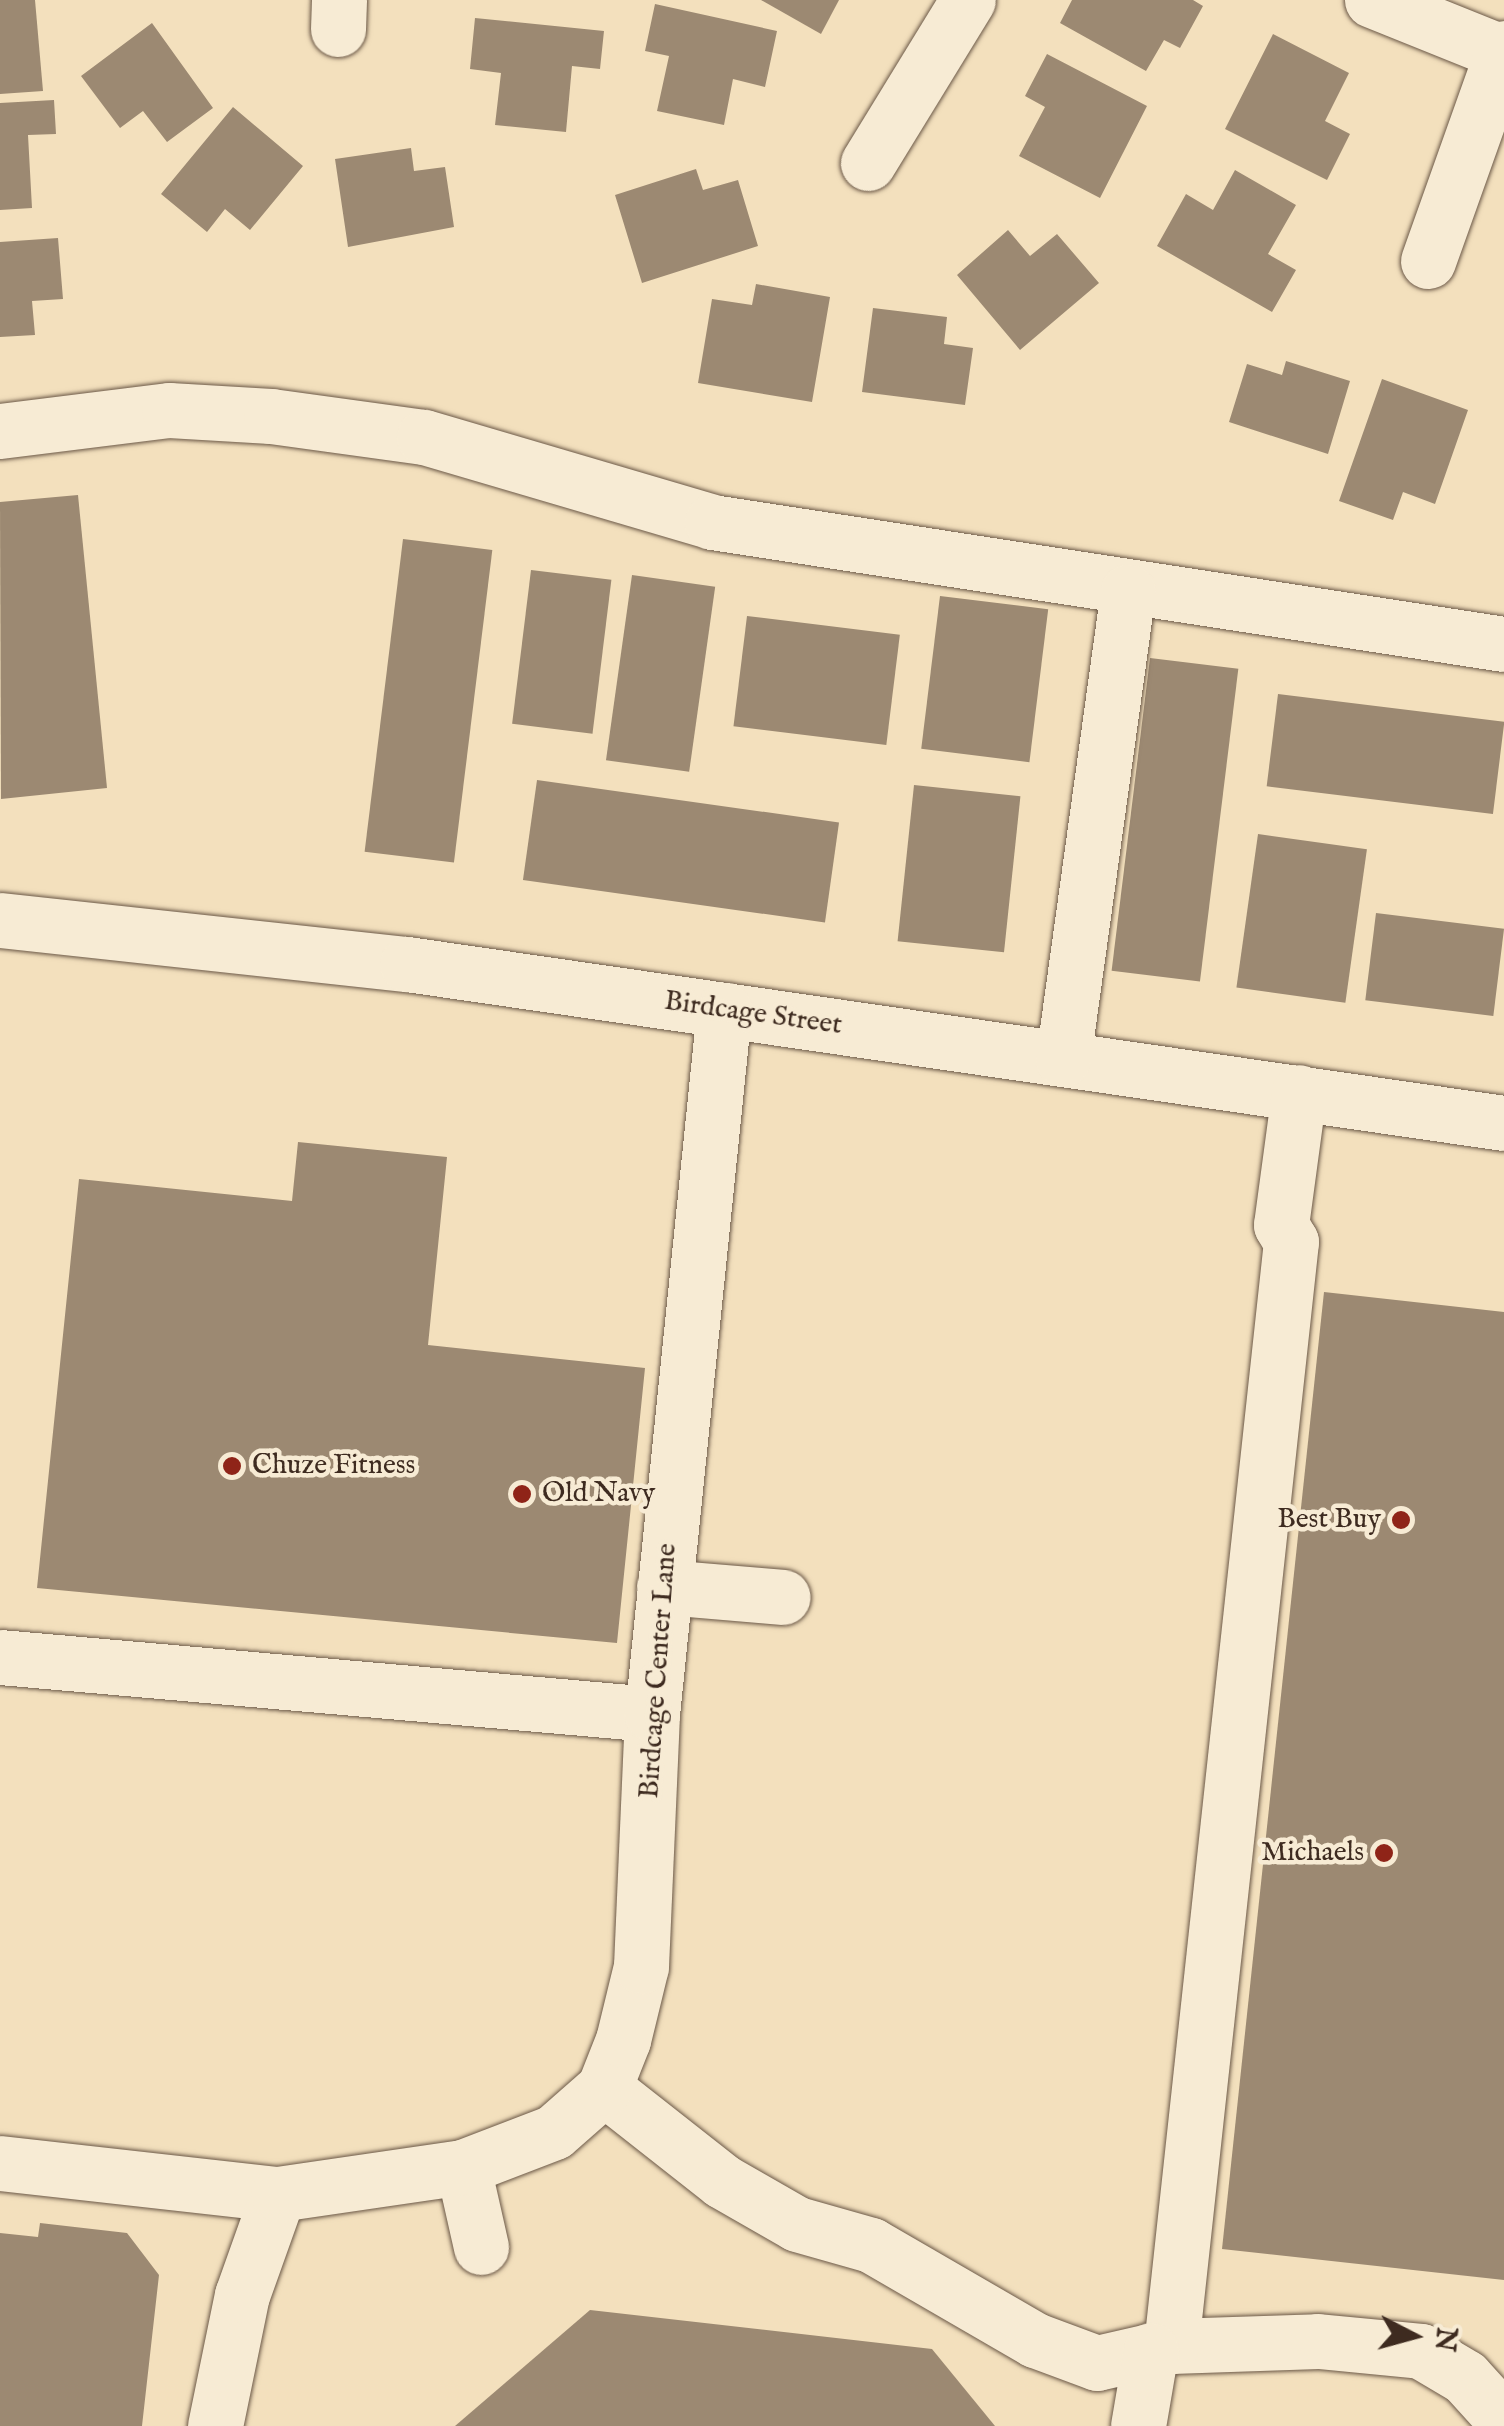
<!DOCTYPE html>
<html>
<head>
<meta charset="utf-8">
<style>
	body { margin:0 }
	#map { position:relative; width:1504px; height:2426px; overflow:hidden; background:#f3e0bd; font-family:"IM FELL English",serif }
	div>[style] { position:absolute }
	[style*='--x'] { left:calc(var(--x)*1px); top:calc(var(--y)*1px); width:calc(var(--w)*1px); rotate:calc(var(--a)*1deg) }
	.building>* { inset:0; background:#9c8972; transform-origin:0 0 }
	.roads { filter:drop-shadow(0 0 2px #6b5847) drop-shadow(0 0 2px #6b5847) }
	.minor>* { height:55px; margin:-27.5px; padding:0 27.5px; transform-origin:27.5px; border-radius:27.5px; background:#f7ebd4 }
	.dots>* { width:28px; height:28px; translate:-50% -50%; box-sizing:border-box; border:5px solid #f7ebd4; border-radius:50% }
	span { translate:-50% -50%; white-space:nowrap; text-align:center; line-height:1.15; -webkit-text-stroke:9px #f7ebd4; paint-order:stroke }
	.street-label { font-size:28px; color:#3e2b20 }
	.poi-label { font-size:28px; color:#3e2b20 }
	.left { translate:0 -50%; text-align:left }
	.right { translate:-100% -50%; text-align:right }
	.north { position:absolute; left:1364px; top:2286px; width:100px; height:100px; -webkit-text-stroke:8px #f7ebd4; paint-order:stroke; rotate:96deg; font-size:28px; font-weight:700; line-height:40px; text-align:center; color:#3e2b20 }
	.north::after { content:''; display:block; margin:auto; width:35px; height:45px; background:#3e2b20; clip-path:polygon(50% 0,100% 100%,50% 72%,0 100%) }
</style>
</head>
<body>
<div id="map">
	<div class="building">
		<i style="clip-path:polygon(0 0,35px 0,43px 91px,0 94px)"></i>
		<i style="clip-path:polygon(761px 0,839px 0,821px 34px)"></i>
		<i style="clip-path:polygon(1072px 0,1193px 0,1203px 6px,1180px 48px,1164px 40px,1146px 71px,1060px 23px)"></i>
		<i style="clip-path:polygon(655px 4px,777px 31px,765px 87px,733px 79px,724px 125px,657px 111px,669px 56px,645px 51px)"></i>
		<i style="clip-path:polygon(475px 18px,604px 31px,600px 69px,572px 66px,566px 132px,495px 125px,501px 73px,470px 69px)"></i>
		<i style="clip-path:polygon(152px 23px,213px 108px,167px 142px,143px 111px,120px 128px,81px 76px)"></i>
		<i style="clip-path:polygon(1273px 34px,1349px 73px,1325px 121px,1350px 134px,1327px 180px,1225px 129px)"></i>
		<i style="clip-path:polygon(1047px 54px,1147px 106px,1100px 198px,1019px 156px,1045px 107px,1025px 96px)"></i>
		<i style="clip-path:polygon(54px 100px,56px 134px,28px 135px,32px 208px,0 210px,0 103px)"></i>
		<i style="clip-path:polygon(233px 107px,303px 166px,250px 230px,225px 209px,207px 232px,161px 194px)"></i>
		<i style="clip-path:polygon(411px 148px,414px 171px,445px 167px,454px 227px,348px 247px,335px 159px)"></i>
		<i style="clip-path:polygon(696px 169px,703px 190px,738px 180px,758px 246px,642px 283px,615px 195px)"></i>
		<i style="clip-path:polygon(1235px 170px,1296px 205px,1268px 254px,1296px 270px,1272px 312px,1157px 246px,1186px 194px,1213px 210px)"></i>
		<i style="clip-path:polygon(1008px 230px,1030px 256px,1057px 234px,1099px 283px,1020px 350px,957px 275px)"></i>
		<i style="clip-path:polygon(58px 238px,63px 299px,32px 301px,35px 335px,0 337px,0 242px)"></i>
		<i style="clip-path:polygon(756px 284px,830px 297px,812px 402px,698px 383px,712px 299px,752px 305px)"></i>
		<i style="clip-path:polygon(873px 308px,947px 317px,944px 344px,973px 348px,965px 405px,862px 392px)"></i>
		<i style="clip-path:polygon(1286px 361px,1350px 381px,1328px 454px,1229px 422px,1247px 364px,1282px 375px)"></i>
		<i style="clip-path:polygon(1382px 379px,1468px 410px,1435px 504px,1403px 492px,1393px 520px,1339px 501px)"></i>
		<i style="clip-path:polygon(78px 495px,107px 788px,1px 799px,0 502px)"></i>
		<i style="left:403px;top:539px;width:90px;height:315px;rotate:7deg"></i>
		<i style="left:531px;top:570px;width:81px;height:155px;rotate:7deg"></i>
		<i style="left:632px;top:575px;width:84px;height:187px;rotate:8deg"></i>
		<i style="left:940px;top:596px;width:109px;height:154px;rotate:7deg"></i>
		<i style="left:747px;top:616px;width:154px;height:111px;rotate:7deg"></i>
		<i style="left:1150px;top:658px;width:89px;height:315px;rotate:7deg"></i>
		<i style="left:1278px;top:694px;width:228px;height:93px;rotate:7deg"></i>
		<i style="left:537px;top:780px;width:305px;height:101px;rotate:8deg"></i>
		<i style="left:914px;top:785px;width:107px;height:157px;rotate:6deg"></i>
		<i style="left:1258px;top:834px;width:110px;height:155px;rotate:8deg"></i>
		<i style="left:1376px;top:913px;width:129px;height:88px;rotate:7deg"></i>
		<i style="clip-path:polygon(298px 1142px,447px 1157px,428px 1345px,645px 1368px,617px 1643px,37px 1588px,79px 1179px,292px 1201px)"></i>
		<i style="clip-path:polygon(1324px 1292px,1504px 1312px,1504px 2280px,1222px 2249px)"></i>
		<i style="clip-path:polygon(40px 2223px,127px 2233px,159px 2275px,142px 2426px,0 2426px,0 2233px,38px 2237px)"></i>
		<i style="clip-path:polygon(590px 2310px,932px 2349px,995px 2426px,455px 2426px)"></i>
	</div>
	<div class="roads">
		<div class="minor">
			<i style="--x:1372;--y:0;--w:142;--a:21.9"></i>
			<i style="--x:338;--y:29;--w:29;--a:-88"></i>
			<i style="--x:868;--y:163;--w:191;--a:-58.5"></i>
			<i style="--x:1428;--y:261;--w:226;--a:-70.4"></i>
			<i style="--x:0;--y:431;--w:170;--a:-7.1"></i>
			<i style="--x:169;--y:410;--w:102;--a:3.4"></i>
			<i style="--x:271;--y:416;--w:154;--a:7.8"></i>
			<i style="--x:424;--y:437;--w:300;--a:16.4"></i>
			<i style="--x:712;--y:522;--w:801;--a:8.76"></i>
			<i style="--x:0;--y:920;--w:409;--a:6.2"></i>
			<i style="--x:407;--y:964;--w:1108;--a:8.25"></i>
			<i style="--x:1063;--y:1059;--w:472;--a:-82.1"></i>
			<i style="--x:664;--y:1587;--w:119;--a:4.8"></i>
			<i style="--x:0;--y:1657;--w:654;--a:5"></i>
			<i style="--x:604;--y:2088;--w:150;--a:38.2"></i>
			<i style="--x:722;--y:2181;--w:86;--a:29.8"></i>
			<i style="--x:797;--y:2224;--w:77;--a:15.8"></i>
			<i style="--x:871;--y:2245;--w:190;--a:30.1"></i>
			<i style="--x:1035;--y:2340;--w:66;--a:20.4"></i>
			<i style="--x:1097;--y:2363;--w:76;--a:-12.9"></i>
			<i style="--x:1171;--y:2346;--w:147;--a:-1.9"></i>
			<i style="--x:1318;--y:2341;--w:103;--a:5.5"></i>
			<i style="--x:1421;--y:2351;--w:51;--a:30.6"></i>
			<i style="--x:1465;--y:2377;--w:58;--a:47.8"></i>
			<i style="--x:0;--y:2163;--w:280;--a:6.4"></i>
			<i style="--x:463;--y:2167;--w:82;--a:77.3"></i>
			<i style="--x:1171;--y:2346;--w:1111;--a:-83.8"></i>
			<i style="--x:1291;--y:1242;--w:20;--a:-120"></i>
			<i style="--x:1281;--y:1225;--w:134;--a:-82.3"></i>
			<i style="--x:215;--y:2426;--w:134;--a:-78.4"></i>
			<i style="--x:242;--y:2295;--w:107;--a:-70.4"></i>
			<i style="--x:278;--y:2194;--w:187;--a:-8.3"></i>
			<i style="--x:463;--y:2167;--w:97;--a:-21"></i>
			<i style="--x:554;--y:2132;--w:67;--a:-41.3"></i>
			<i style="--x:604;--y:2088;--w:52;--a:-68.4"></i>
			<i style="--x:623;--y:2040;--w:76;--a:-76.3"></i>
			<i style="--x:641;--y:1966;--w:252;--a:-87.5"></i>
			<i style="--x:652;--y:1714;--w:708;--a:-84.16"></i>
			<i style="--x:1138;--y:2426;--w:77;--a:-80.3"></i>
		</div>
	</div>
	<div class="dots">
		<i style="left:232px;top:1466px;background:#8f2418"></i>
		<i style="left:522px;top:1494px;background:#8f2418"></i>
		<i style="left:1401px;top:1520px;background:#8f2418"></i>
		<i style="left:1384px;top:1853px;background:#8f2418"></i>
	</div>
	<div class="street-label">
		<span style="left:753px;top:1014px;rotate:8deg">Birdcage Street</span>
		<span style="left:659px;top:1671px;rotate:-86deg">Birdcage Center Lane</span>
	</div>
	<div class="poi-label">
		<span class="left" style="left:252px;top:1466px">Chuze Fitness</span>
		<span class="left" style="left:542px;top:1494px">Old Navy</span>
		<span class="right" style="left:1381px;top:1520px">Best Buy</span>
		<span class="right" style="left:1364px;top:1853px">Michaels</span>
	</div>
	<div class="north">N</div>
</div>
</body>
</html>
